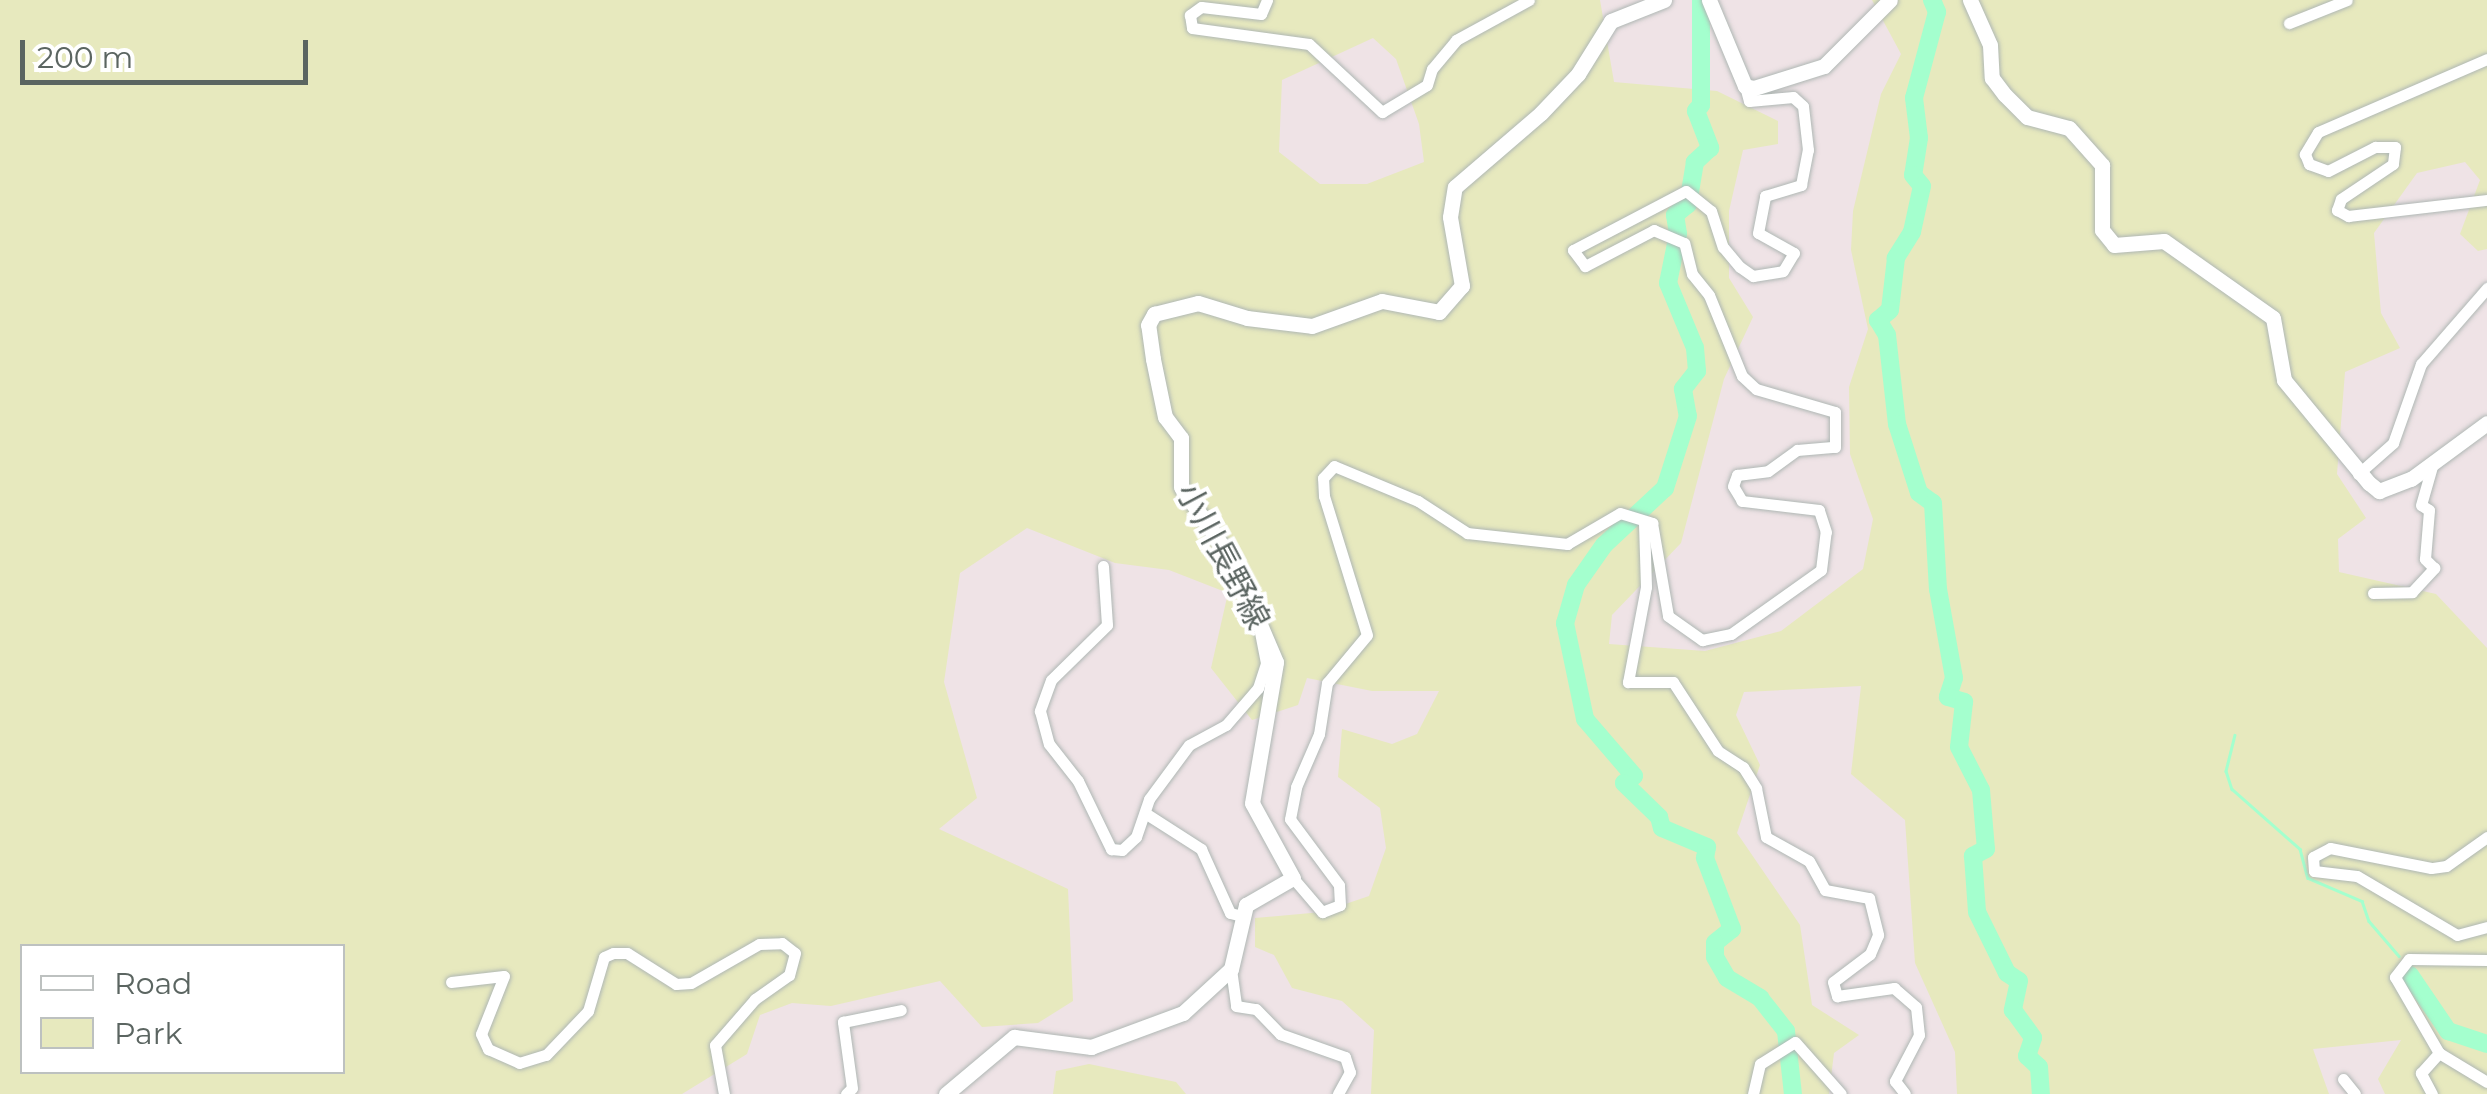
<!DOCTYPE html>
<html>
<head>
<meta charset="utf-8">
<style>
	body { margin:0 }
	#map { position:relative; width:2487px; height:1094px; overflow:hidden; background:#efe3e6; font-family:Montserrat,"Noto Sans JP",sans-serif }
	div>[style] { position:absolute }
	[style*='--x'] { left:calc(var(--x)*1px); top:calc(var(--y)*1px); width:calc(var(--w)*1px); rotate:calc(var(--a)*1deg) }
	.green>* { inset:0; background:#e7e9be }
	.stream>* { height:2.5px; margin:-1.25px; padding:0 1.25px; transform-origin:1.25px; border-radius:1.25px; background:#a4ffce }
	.river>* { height:18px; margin:-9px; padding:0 9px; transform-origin:9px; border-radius:9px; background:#a4ffce }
	.roads { filter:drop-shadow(0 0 2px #afb7b4) drop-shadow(0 0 2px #afb7b4) }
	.minor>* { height:11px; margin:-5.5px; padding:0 5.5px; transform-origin:5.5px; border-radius:5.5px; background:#fff }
	.secondary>* { height:15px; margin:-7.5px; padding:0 7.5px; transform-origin:7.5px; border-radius:7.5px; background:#fff }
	span { translate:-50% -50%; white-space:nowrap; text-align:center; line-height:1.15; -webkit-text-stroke:8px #fff; paint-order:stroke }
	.street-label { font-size:32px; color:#5b6561 }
	.legend { position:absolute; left:20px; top:944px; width:325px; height:130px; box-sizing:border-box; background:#fff; border:2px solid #bdc1c0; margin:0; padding:12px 18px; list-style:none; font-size:30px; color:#5b6561 }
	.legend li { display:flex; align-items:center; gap:20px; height:50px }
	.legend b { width:50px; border:2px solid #bdc1c0 }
	.scale { position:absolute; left:20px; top:40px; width:288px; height:45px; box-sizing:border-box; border:5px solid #5b6561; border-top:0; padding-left:12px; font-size:30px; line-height:35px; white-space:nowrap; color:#5b6561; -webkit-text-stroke:8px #fff; paint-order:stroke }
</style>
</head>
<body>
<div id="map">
	<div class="green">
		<i style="clip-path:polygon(evenodd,0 0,1600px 0,1614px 82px,1717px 91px,1778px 121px,1778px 144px,1743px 150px,1729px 211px,1729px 278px,1753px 317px,1724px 379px,1681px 543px,1612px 615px,1609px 644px,1705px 651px,1781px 631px,1863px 569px,1873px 519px,1850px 454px,1849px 387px,1868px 329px,1851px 250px,1853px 211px,1881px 94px,1901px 54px,1872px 0,2487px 0,2487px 249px,2478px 251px,2460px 234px,2480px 180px,2465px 162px,2417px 173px,2374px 233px,2381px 313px,2400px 348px,2345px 372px,2337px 474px,2366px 518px,2338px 539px,2339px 572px,2436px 594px,2487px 648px,2487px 1094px,2385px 1094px,2378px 1079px,2401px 1040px,2313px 1049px,2329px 1094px,1957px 1094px,1955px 1052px,1915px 963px,1905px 820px,1851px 774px,1861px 686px,1744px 692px,1736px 715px,1760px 765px,1737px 833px,1800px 925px,1812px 1005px,1859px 1035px,1834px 1053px,1829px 1094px,1371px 1094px,1374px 1030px,1342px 1001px,1292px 988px,1274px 955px,1255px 947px,1255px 918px,1322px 912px,1369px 896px,1386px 848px,1380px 808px,1338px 777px,1342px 729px,1392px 744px,1417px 734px,1439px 691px,1372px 691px,1307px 678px,1298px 705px,1252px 720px,1211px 668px,1228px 593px,1169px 570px,1115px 563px,1027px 528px,960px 573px,944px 682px,977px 798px,939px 829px,1068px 889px,1073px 1001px,1038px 1023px,982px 1027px,940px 981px,831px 1006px,792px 1003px,760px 1015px,747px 1054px,682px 1094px,0 1094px,0 0,1373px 38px,1396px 59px,1419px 124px,1424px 162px,1367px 184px,1320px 184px,1279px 152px,1282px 80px,1373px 38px,0 0,22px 946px,342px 946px,342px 1072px,22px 1072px,22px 946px)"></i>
		<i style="clip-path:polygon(1089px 1064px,1176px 1082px,1186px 1094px,1053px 1094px,1056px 1071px)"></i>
	</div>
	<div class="stream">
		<i style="--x:2235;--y:735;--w:37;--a:104"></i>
		<i style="--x:2226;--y:771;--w:19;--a:72"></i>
		<i style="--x:2232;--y:789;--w:91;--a:41.4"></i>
		<i style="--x:2300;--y:849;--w:30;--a:75"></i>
		<i style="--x:2308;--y:878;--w:59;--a:23.1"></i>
		<i style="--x:2362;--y:901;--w:21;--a:71"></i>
		<i style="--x:2369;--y:921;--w:46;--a:49.4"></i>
		<i style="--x:2407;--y:971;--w:5;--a:53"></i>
	</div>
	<div class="river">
		<i style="--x:1701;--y:0;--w:105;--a:90"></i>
		<i style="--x:1701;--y:105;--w:8;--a:130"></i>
		<i style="--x:1696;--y:111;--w:40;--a:69"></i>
		<i style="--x:1710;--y:148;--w:21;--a:137"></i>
		<i style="--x:1695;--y:162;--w:43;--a:99.5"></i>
		<i style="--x:1688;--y:204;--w:17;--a:140"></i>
		<i style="--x:1675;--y:215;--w:19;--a:81"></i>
		<i style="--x:1678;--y:234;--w:50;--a:101.5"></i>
		<i style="--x:1668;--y:283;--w:70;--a:67.4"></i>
		<i style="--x:1695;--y:348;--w:23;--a:85"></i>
		<i style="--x:1697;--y:371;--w:23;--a:128"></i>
		<i style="--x:1683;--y:389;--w:27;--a:80"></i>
		<i style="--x:1688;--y:416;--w:76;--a:107.7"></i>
		<i style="--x:1665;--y:488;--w:83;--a:136.9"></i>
		<i style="--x:1604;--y:545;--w:49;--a:125"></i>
		<i style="--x:1576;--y:585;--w:40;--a:106"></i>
		<i style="--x:1565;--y:623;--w:98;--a:78.2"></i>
		<i style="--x:1585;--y:719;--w:75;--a:49.3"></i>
		<i style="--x:1634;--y:776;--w:12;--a:145"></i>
		<i style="--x:1624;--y:783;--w:49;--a:44.2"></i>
		<i style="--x:1659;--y:817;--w:11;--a:75"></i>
		<i style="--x:1662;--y:828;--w:49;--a:22.9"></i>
		<i style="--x:1707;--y:847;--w:11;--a:100"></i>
		<i style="--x:1705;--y:858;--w:76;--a:69.2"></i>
		<i style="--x:1732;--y:929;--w:22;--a:141"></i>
		<i style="--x:1715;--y:943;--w:14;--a:90"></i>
		<i style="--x:1715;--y:957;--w:24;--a:60"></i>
		<i style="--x:1727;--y:978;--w:39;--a:31"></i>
		<i style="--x:1760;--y:998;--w:42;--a:51.8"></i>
		<i style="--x:1786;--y:1031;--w:63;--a:83.7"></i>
		<i style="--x:1932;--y:0;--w:13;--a:67"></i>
		<i style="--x:1937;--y:12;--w:89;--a:105"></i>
		<i style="--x:1914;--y:98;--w:40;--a:82.9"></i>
		<i style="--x:1919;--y:138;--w:37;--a:99"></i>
		<i style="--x:1913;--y:175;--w:14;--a:51"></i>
		<i style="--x:1922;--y:186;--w:47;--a:102.3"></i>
		<i style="--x:1912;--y:232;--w:31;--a:122"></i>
		<i style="--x:1896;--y:258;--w:52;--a:96.6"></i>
		<i style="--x:1890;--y:310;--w:16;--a:140"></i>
		<i style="--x:1878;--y:320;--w:17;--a:59"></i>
		<i style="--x:1887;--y:335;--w:90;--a:83.6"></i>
		<i style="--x:1897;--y:424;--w:72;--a:72.3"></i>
		<i style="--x:1919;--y:493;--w:17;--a:36"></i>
		<i style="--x:1933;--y:503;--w:86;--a:86.7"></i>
		<i style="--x:1938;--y:589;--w:90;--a:79.8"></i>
		<i style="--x:1954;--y:678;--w:20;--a:108"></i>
		<i style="--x:1948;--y:697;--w:17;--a:17"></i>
		<i style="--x:1964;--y:702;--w:45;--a:96.3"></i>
		<i style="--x:1959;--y:747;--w:48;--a:62.9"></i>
		<i style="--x:1981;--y:790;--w:59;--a:85.2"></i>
		<i style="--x:1986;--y:849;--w:15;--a:152"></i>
		<i style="--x:1973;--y:856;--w:56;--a:85.9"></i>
		<i style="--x:1977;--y:912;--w:68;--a:63.8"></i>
		<i style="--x:2007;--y:973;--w:14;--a:34"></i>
		<i style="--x:2019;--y:981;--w:30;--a:102"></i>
		<i style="--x:2013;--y:1010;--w:34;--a:54"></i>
		<i style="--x:2033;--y:1038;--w:19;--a:108"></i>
		<i style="--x:2027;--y:1056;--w:16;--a:43"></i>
		<i style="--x:2039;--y:1067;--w:27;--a:86"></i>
		<i style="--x:2410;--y:975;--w:68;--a:55.8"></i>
		<i style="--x:2448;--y:1031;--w:41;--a:18.4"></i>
	</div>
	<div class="roads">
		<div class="minor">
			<i style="--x:1267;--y:0;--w:15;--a:113"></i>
			<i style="--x:1261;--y:14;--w:60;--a:-173.3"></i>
			<i style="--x:1201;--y:7;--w:14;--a:144"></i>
			<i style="--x:1190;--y:15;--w:13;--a:81"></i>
			<i style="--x:1192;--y:28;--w:118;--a:7.8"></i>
			<i style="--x:1309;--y:44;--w:100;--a:43"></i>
			<i style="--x:1382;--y:112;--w:52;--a:-31"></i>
			<i style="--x:1427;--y:85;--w:17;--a:-73"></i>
			<i style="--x:1432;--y:69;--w:38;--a:-50"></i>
			<i style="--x:1456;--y:40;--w:83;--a:-28.7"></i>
			<i style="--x:2289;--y:23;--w:62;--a:-21.6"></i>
			<i style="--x:2487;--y:59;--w:184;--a:156.6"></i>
			<i style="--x:2318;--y:132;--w:26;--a:121"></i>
			<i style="--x:2305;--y:154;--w:11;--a:68"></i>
			<i style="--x:2309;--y:164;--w:20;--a:20"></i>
			<i style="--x:2328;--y:171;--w:53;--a:-27.1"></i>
			<i style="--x:2375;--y:147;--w:20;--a:0"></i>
			<i style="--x:2395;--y:147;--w:17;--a:97"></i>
			<i style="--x:2393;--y:164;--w:63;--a:146.1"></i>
			<i style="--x:2341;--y:199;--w:12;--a:110"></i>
			<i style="--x:2337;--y:210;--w:13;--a:29"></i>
			<i style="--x:2348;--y:216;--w:140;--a:-6.6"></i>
			<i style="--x:2358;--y:474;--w:47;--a:-41.5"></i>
			<i style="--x:2393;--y:443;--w:84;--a:-70.5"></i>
			<i style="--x:2421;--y:364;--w:101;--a:-49"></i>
			<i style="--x:1644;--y:523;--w:64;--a:88.2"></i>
			<i style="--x:1646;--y:587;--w:97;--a:100.7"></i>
			<i style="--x:1628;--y:682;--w:45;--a:0"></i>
			<i style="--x:1673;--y:682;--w:82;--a:56.9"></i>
			<i style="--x:1718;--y:751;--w:30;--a:33"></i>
			<i style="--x:1743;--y:767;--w:25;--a:58"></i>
			<i style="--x:1756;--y:788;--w:50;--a:78.5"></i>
			<i style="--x:1766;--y:837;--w:49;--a:29.2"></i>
			<i style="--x:1809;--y:861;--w:33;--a:61"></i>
			<i style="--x:1825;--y:890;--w:45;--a:10.3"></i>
			<i style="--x:1869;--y:898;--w:38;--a:76"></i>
			<i style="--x:1878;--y:935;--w:21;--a:113"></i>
			<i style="--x:1870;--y:954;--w:46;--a:142.9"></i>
			<i style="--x:1833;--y:982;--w:15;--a:74"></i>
			<i style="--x:1837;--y:996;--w:58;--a:-8"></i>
			<i style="--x:1894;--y:988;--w:29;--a:41"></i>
			<i style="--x:1916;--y:1007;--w:28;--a:84"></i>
			<i style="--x:1919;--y:1035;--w:52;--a:117.6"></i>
			<i style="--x:1895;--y:1081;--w:16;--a:52"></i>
			<i style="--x:1103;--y:566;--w:59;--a:86.1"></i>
			<i style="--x:1107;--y:625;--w:78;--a:135.5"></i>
			<i style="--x:1051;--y:680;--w:33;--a:110"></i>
			<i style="--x:1040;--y:711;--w:34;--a:75"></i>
			<i style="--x:1049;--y:744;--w:47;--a:51.9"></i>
			<i style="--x:1078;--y:781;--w:76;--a:64.1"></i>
			<i style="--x:1111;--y:849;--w:11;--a:5"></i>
			<i style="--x:1122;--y:850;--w:19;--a:-43"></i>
			<i style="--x:1136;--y:837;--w:40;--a:-71.1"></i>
			<i style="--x:1149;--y:799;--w:67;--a:-53.5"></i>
			<i style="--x:1189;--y:745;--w:42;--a:-28.4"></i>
			<i style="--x:1226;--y:725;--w:49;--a:-49.1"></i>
			<i style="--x:1258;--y:688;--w:26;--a:-72"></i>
			<i style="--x:1266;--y:663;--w:33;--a:-101"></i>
			<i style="--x:2373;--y:593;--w:39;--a:-1"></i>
			<i style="--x:2412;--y:592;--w:33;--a:-47"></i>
			<i style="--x:2434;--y:568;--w:13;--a:-135"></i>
			<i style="--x:2425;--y:559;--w:49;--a:-85.3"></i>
			<i style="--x:2429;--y:510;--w:9;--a:-148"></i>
			<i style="--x:2421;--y:505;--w:44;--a:-74.1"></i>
			<i style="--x:1145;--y:813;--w:67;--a:32.7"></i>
			<i style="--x:1201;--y:849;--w:70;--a:65.6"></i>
			<i style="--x:1230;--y:913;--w:9;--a:13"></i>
			<i style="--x:2487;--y:837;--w:50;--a:144.7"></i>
			<i style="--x:2446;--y:866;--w:15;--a:172"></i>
			<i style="--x:2431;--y:868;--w:103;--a:-168.8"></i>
			<i style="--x:2330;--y:848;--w:19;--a:152"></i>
			<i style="--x:2313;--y:857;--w:14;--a:86"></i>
			<i style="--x:2314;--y:871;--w:43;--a:6.6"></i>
			<i style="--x:2357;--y:876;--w:116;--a:30.5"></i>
			<i style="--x:2457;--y:935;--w:31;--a:-15"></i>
			<i style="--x:1293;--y:878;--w:45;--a:49.5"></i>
			<i style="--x:1322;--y:912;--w:19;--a:-21"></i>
			<i style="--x:1340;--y:905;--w:20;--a:-93"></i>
			<i style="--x:1339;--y:885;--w:82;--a:-126.6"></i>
			<i style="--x:1290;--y:819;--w:33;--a:-79"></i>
			<i style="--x:1296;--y:787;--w:58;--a:-66.5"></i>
			<i style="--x:1319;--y:734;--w:52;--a:-81.1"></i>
			<i style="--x:1327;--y:683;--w:62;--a:-50.2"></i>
			<i style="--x:1367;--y:635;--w:145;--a:-107.2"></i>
			<i style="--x:1324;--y:496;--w:18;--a:-93"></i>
			<i style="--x:1323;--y:478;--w:16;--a:-47"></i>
			<i style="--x:1334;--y:466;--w:91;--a:22.6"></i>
			<i style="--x:1418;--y:501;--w:59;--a:33.1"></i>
			<i style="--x:1467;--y:533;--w:101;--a:6.3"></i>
			<i style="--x:1567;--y:544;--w:61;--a:-30.3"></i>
			<i style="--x:1620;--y:513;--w:34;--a:17"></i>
			<i style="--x:1652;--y:523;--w:94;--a:80.2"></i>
			<i style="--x:1668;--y:616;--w:42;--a:35.2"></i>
			<i style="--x:1702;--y:640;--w:30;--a:-12"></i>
			<i style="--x:1731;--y:634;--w:110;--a:-35.4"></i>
			<i style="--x:1821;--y:570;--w:38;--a:-83"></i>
			<i style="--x:1826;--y:532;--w:23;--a:-108"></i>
			<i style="--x:1819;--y:510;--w:78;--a:-173.3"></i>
			<i style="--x:1742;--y:501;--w:17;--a:-121"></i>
			<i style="--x:1733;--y:486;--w:12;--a:-70"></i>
			<i style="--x:1737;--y:475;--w:31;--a:-7"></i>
			<i style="--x:1768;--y:471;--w:36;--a:-36"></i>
			<i style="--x:1797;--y:450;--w:38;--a:-5"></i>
			<i style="--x:1835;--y:447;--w:35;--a:-90"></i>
			<i style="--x:1835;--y:412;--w:82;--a:-163.8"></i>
			<i style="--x:1756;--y:389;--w:19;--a:-137"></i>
			<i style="--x:1742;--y:376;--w:87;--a:-112.2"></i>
			<i style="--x:1709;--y:295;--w:27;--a:-129"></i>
			<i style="--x:1692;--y:274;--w:32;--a:-104"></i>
			<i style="--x:1684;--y:243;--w:33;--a:-157"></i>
			<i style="--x:1654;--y:230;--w:78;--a:152.4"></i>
			<i style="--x:1585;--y:266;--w:20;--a:-127"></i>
			<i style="--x:1573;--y:250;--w:127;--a:-27.6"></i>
			<i style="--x:1686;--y:191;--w:32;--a:39"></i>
			<i style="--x:1711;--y:211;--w:38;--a:72"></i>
			<i style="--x:1723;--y:247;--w:26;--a:50"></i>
			<i style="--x:1740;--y:267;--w:16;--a:35"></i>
			<i style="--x:1753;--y:276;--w:30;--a:-9"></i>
			<i style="--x:1783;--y:271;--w:21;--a:-59"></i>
			<i style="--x:1794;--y:253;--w:41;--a:-150.9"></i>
			<i style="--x:1758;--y:233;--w:38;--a:-79"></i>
			<i style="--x:1765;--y:196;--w:38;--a:-17"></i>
			<i style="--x:1801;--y:185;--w:36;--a:-79"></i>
			<i style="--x:1808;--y:150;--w:44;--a:-96.5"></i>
			<i style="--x:1803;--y:106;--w:13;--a:-138"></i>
			<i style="--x:1793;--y:97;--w:44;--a:174.8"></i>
			<i style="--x:1749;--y:101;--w:16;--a:-105"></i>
			<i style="--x:2487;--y:960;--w:78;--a:-179.3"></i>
			<i style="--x:2409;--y:959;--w:23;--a:128"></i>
			<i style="--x:2395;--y:977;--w:88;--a:59.9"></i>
			<i style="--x:2439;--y:1053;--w:56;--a:31.1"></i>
			<i style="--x:1231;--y:969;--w:37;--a:82"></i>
			<i style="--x:1236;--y:1006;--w:20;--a:9"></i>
			<i style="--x:1256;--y:1009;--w:35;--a:46"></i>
			<i style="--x:1280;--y:1034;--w:69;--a:19.5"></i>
			<i style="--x:1345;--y:1057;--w:16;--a:72"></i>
			<i style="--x:1350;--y:1072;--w:25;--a:119"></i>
			<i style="--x:451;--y:982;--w:53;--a:-6.5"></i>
			<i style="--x:504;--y:976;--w:62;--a:111.6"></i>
			<i style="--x:481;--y:1034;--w:17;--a:65"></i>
			<i style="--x:488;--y:1049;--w:34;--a:24"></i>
			<i style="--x:519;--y:1063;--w:28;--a:-17"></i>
			<i style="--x:546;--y:1055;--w:61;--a:-46.3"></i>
			<i style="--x:588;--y:1011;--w:56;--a:-73.5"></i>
			<i style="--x:604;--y:957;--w:10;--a:-24"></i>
			<i style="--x:613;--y:953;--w:14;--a:0"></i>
			<i style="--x:627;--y:953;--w:58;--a:32.3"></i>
			<i style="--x:676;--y:984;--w:15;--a:-4"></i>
			<i style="--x:691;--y:983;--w:78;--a:-29.8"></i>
			<i style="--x:759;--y:944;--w:23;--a:-2"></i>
			<i style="--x:782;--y:943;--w:16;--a:38"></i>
			<i style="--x:795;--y:953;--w:23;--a:105"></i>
			<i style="--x:789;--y:975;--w:42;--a:144.8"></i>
			<i style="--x:755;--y:999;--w:61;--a:131"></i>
			<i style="--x:715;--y:1045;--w:50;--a:79.6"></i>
			<i style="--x:2343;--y:1079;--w:19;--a:51"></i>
			<i style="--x:846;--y:1094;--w:8;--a:-45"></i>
			<i style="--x:852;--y:1088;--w:67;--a:-97.8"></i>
			<i style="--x:843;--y:1022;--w:59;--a:-11.7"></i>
			<i style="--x:1753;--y:1094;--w:31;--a:-77"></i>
			<i style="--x:1760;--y:1064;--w:41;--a:-32.2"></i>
			<i style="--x:1795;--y:1042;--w:69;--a:48.5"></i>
			<i style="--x:2432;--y:1094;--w:24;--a:-118"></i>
			<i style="--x:2421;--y:1073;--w:27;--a:-48"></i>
		</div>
		<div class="secondary">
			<i style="--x:1709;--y:0;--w:93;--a:67.3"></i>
			<i style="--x:1745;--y:86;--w:9;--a:13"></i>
			<i style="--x:1754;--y:88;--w:73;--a:-17.4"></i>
			<i style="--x:1824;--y:66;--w:93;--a:-45"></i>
			<i style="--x:1970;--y:0;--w:49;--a:66"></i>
			<i style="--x:1990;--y:45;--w:33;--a:87"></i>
			<i style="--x:1992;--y:78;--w:21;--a:53"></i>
			<i style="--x:2005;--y:95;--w:31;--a:45"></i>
			<i style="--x:2027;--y:117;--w:43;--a:14.7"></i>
			<i style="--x:2069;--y:128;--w:50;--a:48.3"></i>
			<i style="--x:2102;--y:165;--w:65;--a:90"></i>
			<i style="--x:2102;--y:230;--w:19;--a:51"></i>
			<i style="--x:2114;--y:245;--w:50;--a:-4.6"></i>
			<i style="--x:2164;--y:241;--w:133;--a:35.2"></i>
			<i style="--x:2273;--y:318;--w:63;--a:79.9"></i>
			<i style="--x:2284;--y:380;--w:134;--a:50.5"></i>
			<i style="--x:2369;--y:483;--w:13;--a:39"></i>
			<i style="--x:2379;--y:491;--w:34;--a:-21"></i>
			<i style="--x:2411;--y:479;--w:94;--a:-36.4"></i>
			<i style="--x:946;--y:1094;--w:89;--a:-40"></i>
			<i style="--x:1014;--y:1037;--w:78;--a:7.4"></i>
			<i style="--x:1091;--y:1047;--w:98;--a:-20.3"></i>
			<i style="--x:1183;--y:1013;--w:65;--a:-42.5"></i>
			<i style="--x:1231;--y:969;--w:66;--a:-76.8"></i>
			<i style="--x:1246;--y:905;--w:54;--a:-29.9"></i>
			<i style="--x:1293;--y:878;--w:85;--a:-118.7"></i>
			<i style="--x:1252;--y:803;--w:143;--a:-80.3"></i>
			<i style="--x:1276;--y:662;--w:110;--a:-113.1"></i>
			<i style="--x:1233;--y:561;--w:90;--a:-125.1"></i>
			<i style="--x:1181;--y:487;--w:49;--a:-90"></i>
			<i style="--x:1181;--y:438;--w:26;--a:-127"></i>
			<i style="--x:1165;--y:417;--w:59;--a:-101.7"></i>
			<i style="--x:1153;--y:359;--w:34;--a:-98"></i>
			<i style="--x:1148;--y:325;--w:13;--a:-61"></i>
			<i style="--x:1154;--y:314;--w:45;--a:-14"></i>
			<i style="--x:1198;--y:303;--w:51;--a:17"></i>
			<i style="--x:1247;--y:318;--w:65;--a:7"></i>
			<i style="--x:1312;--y:326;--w:74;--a:-19.7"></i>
			<i style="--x:1382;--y:301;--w:58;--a:10.9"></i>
			<i style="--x:1439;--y:312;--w:35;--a:-49"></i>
			<i style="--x:1462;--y:286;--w:70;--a:-99.9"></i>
			<i style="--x:1450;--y:217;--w:30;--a:-81"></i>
			<i style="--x:1455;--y:187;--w:113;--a:-40.7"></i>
			<i style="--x:1541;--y:113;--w:54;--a:-46.5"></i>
			<i style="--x:1578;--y:74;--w:62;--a:-58.1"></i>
			<i style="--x:1611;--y:21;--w:57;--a:-21.6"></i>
		</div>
	</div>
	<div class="street-label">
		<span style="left:1223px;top:556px;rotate:62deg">小川長野線</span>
	</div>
	<ul class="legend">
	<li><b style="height:12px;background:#fff"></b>Road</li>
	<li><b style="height:28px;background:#e7e9be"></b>Park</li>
	</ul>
	<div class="scale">200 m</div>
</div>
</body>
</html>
